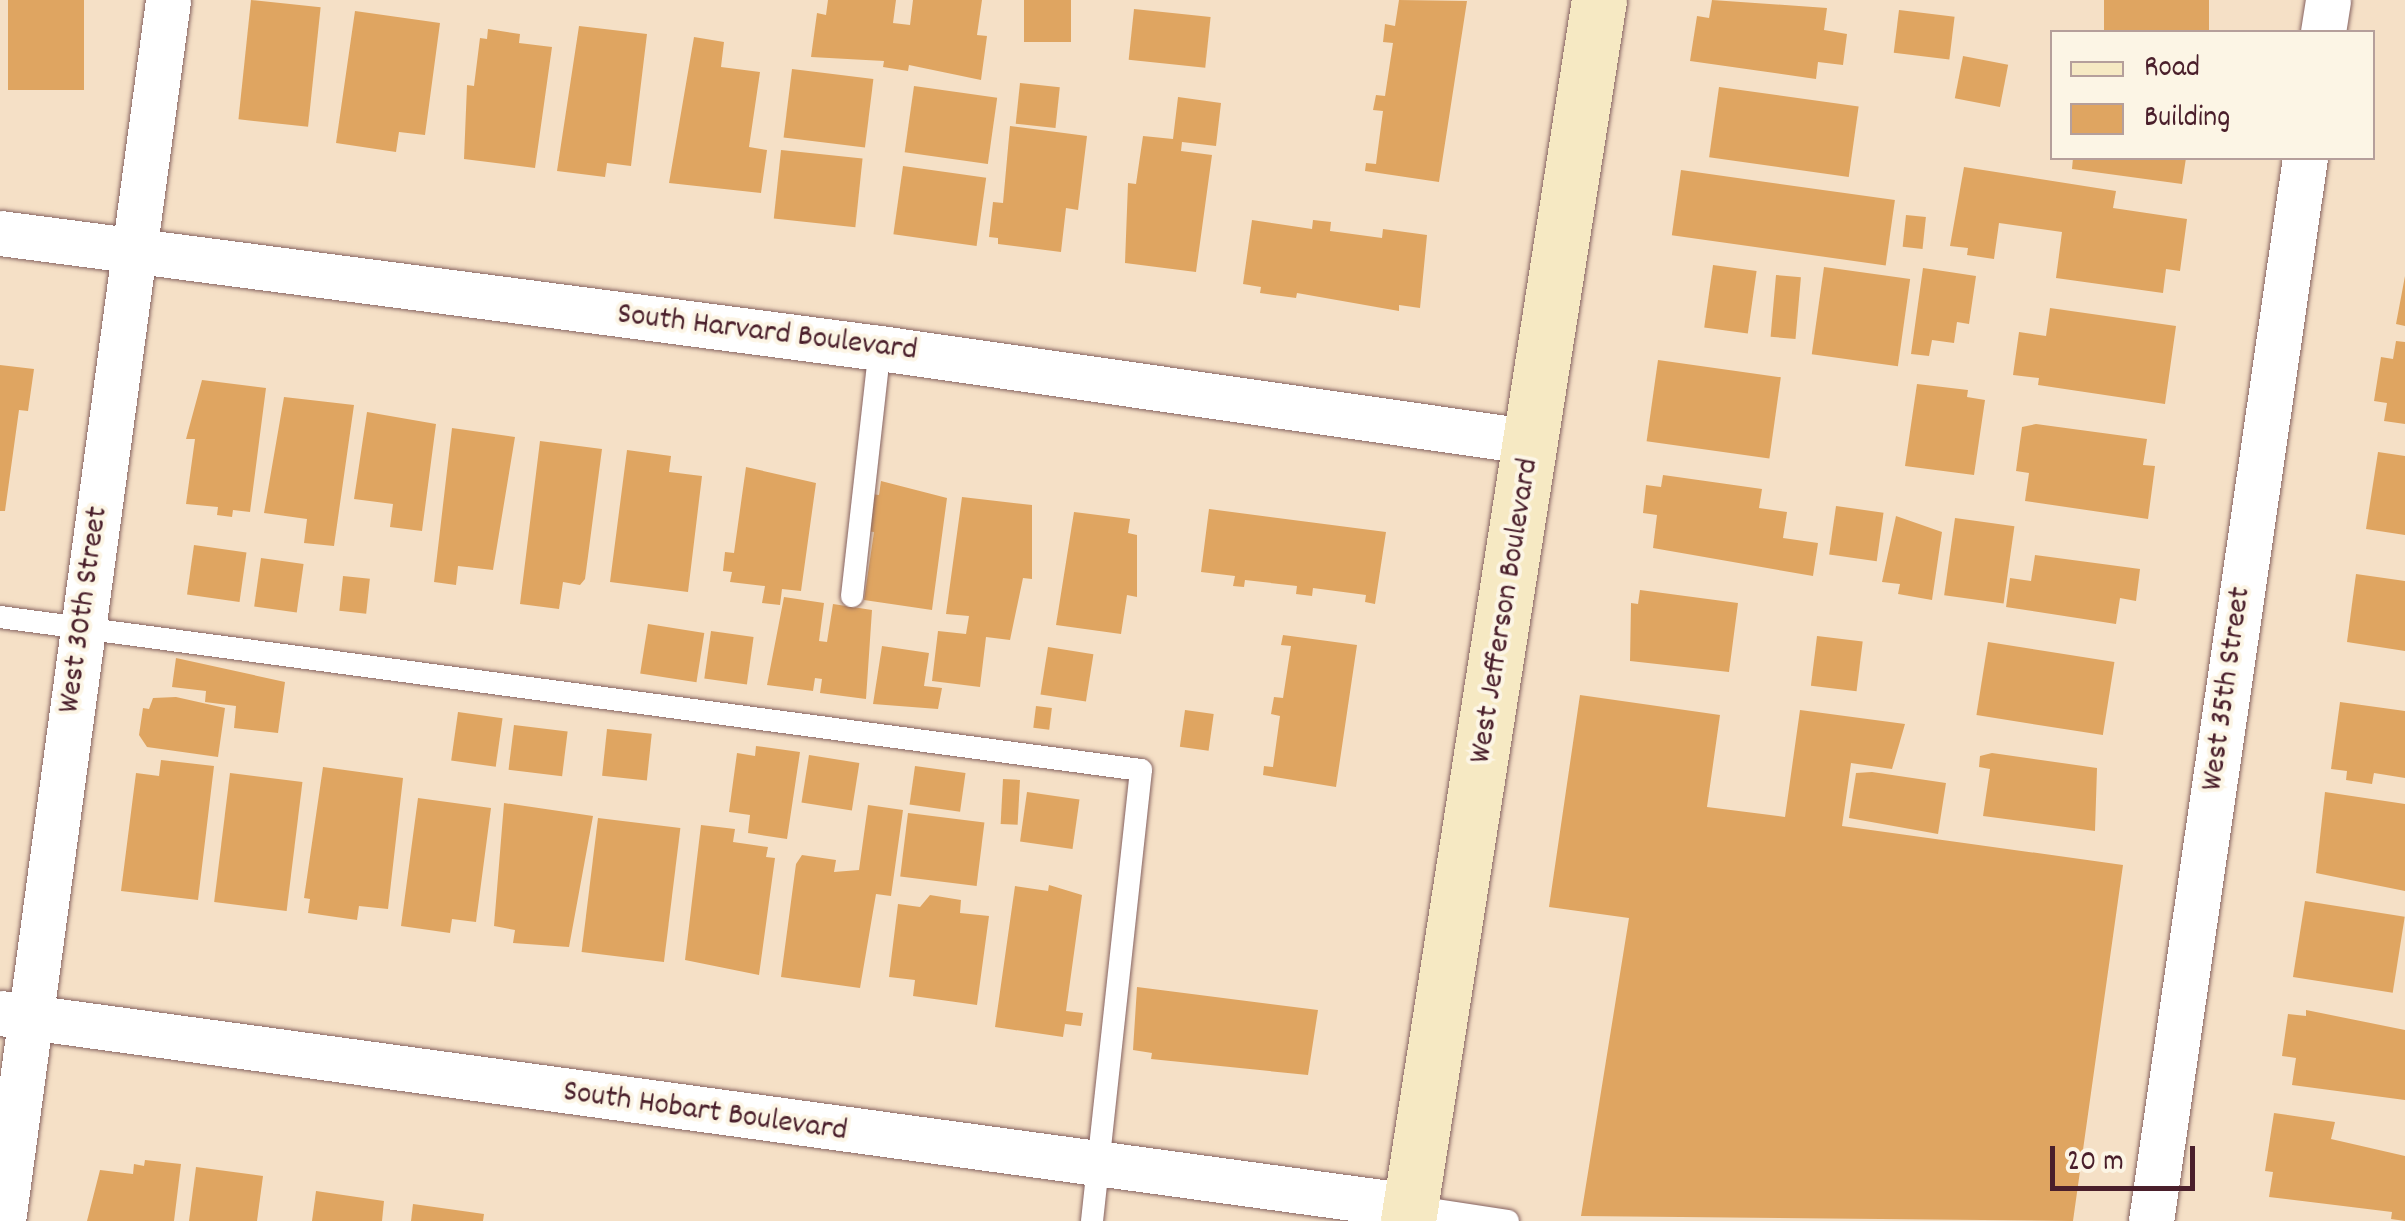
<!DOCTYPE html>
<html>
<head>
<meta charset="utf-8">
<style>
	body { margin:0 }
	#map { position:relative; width:2405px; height:1221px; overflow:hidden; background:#f5e0c6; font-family:Dekko,sans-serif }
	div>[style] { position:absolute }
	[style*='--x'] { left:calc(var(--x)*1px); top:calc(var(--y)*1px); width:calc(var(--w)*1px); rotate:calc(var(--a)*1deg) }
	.building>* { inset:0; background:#dfa561; transform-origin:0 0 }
	.roads { filter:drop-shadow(0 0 2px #866361) drop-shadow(0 0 2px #866361) }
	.lane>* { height:22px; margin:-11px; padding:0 11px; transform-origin:11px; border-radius:11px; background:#fff }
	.street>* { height:45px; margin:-22.5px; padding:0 22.5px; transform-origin:22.5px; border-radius:22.5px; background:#fff }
	.secondary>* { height:55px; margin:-27.5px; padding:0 27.5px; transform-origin:27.5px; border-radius:27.5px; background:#f6e9c3 }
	span { translate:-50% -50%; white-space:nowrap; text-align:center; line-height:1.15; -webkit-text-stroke:8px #fcf5e5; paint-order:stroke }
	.street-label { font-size:32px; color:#4a1f2b }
	.legend { position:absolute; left:2050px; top:30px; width:325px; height:130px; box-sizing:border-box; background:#fcf5e5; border:2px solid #b59f9b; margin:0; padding:12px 18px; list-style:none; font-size:30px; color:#4a1f2b }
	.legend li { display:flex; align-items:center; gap:20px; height:50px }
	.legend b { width:50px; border:2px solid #b59f9b }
	.scale { position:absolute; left:2050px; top:1146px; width:145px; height:45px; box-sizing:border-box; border:5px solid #4a1f2b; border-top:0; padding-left:12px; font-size:30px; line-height:35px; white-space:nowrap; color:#4a1f2b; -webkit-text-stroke:8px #fcf5e5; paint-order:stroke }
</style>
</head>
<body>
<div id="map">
	<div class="building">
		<i style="left:8px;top:0;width:76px;height:90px"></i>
		<i style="left:251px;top:0;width:70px;height:120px;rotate:6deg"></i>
		<i style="clip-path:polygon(828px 0,896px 0,893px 23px,910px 25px,913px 0,982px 0,977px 35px,987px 36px,981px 80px,909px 65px,908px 71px,883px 67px,884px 61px,811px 57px,817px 13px,826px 15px)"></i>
		<i style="left:1024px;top:0;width:47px;height:42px"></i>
		<i style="clip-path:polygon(1399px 0,1467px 1px,1439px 182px,1365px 171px,1366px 163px,1376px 164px,1383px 111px,1373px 110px,1376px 95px,1385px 96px,1393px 43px,1383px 42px,1385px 24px,1395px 26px)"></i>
		<i style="clip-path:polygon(1712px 0,1827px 8px,1824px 30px,1847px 34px,1843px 65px,1818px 62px,1816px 79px,1690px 61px,1697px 16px,1709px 18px)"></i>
		<i style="left:2104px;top:0;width:105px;height:32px"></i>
		<i style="left:1134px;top:9px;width:77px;height:51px;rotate:6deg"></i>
		<i style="left:1899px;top:10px;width:56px;height:43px;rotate:7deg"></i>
		<i style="clip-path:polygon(355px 11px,440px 23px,425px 135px,399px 132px,396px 152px,336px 143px)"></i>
		<i style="clip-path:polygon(579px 26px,647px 34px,631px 166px,607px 163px,605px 177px,557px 171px)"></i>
		<i style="clip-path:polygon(488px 29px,520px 34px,519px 43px,552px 47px,535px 168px,464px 159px,467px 85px,474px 86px,480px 38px,487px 39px)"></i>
		<i style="clip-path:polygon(694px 37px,724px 42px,721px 67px,760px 72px,749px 147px,767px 150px,761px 193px,669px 183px)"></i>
		<i style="left:1963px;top:56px;width:46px;height:43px;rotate:11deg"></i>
		<i style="left:792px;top:69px;width:82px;height:69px;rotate:7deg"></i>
		<i style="left:1020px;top:83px;width:40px;height:41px;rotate:6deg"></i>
		<i style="left:914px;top:86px;width:84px;height:67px;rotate:8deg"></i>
		<i style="left:1719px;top:87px;width:141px;height:71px;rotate:8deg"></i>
		<i style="clip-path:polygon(1178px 97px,1221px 103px,1216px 146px,1182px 142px,1181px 151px,1212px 155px,1196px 272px,1125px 263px,1128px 183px,1136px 184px,1143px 136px,1173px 139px)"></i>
		<i style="clip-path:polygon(1010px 126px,1087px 136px,1078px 210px,1066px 208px,1061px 252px,998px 244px,998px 238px,989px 237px,993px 202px,1003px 203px)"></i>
		<i style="left:781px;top:150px;width:82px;height:69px;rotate:6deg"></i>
		<i style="clip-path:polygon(2073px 158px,2186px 158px,2182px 184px,2072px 169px)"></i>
		<i style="left:903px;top:166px;width:84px;height:69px;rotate:8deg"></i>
		<i style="clip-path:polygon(1964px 167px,2116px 191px,2113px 208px,2187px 219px,2180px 271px,2166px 269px,2163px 293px,2056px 278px,2062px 232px,1999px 223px,1994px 259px,1967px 255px,1968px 248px,1950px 246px)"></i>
		<i style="left:1681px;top:170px;width:216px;height:66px;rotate:8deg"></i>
		<i style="left:1906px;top:215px;width:20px;height:32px;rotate:6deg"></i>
		<i style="clip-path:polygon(1252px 220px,1312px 229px,1313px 220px,1331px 222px,1330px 231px,1382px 238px,1383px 229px,1427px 235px,1420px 308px,1399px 305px,1399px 311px,1297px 293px,1296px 298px,1260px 293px,1261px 287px,1243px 284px)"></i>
		<i style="left:1713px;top:265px;width:44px;height:63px;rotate:8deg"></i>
		<i style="left:1824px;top:267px;width:87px;height:88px;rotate:8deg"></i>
		<i style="clip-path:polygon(1923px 268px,1976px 276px,1969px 324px,1957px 322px,1954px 343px,1932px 340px,1929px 356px,1911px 354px)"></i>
		<i style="left:1776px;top:275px;width:25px;height:62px;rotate:5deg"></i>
		<i style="clip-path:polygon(2405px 276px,2405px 326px,2396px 324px)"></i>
		<i style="clip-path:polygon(2050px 308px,2176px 326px,2165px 404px,2038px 385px,2039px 378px,2013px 375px,2019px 332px,2046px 336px)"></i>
		<i style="clip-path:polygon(2396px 341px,2405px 342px,2405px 424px,2384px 421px,2387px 403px,2374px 401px,2381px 357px,2393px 359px)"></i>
		<i style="left:1658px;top:360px;width:124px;height:82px;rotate:8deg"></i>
		<i style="clip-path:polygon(0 365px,34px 369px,28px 411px,19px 410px,5px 511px,0 511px)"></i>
		<i style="clip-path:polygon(202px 380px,266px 388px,250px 512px,233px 510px,232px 517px,217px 515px,218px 507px,186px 504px,195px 439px,186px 439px)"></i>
		<i style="clip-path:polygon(1917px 384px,1968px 390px,1967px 397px,1985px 400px,1974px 475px,1905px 466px)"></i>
		<i style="clip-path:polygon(284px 397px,354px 405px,334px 546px,304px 543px,307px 519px,264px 513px)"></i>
		<i style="clip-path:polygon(367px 412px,436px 424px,422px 531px,390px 527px,393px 504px,354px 499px)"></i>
		<i style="clip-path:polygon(2036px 424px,2147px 439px,2143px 465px,2155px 466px,2148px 519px,2025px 501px,2029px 473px,2016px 471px,2022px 427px)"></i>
		<i style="clip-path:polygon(452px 428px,515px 437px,493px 570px,458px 566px,456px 585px,434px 582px)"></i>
		<i style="clip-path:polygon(540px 441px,602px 449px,585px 579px,580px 585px,563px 582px,559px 609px,520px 604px)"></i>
		<i style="clip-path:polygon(627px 450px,671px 456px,669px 472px,702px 476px,688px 592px,610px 582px)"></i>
		<i style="clip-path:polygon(2378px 452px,2405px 456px,2405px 535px,2366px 529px)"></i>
		<i style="clip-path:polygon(746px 467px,816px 483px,801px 591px,782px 589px,780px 605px,762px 603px,765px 586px,730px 582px,732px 572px,723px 571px,725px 552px,734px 553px)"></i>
		<i style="clip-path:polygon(1663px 475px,1762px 489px,1759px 508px,1787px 512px,1783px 538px,1818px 543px,1813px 576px,1653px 548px,1657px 515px,1643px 513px,1646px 485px,1661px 487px)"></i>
		<i style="clip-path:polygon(881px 481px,947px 498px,932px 610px,864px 600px,874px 532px,866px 531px,871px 494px,879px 495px)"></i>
		<i style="clip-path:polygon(962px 497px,1032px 505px,1032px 579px,1023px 578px,1010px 640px,986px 637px,980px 687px,932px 681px,938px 631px,966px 634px,969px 616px,946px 614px)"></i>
		<i style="left:1836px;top:506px;width:48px;height:49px;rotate:8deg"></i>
		<i style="clip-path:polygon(1209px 509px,1386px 532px,1375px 604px,1365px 602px,1366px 595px,1313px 588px,1312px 596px,1296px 594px,1297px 586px,1245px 580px,1244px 587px,1233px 586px,1235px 576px,1201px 572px)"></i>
		<i style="clip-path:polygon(1074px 512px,1130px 519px,1128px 533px,1137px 535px,1137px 597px,1127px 595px,1121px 634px,1056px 625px)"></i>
		<i style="clip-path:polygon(1896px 516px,1942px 532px,1932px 600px,1898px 594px,1900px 584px,1882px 582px)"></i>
		<i style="left:1955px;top:518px;width:60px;height:78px;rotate:8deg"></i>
		<i style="left:194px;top:545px;width:53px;height:50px;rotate:8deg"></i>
		<i style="clip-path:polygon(2035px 555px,2140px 569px,2136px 601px,2120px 598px,2116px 624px,2006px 607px,2010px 578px,2031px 581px)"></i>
		<i style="left:261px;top:558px;width:43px;height:49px;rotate:8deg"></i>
		<i style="clip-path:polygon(2356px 574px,2405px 581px,2405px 651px,2347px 642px)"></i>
		<i style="left:343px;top:576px;width:27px;height:35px;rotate:6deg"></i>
		<i style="clip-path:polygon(1640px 590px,1738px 603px,1729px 672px,1630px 661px,1631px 603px,1638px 604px)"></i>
		<i style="clip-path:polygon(784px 597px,824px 603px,819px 641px,827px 642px,833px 604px,872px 610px,866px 699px,820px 693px,822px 679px,815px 678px,813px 691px,767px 685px)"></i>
		<i style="left:648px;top:624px;width:57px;height:50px;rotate:9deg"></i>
		<i style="left:711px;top:631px;width:43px;height:48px;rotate:8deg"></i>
		<i style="clip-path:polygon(1283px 635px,1357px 645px,1336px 787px,1263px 775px,1264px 766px,1273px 767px,1280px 716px,1271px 714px,1274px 697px,1283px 698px,1291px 646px,1281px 645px)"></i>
		<i style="left:1817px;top:636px;width:46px;height:50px;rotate:7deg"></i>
		<i style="left:1988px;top:642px;width:128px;height:74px;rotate:9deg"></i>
		<i style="clip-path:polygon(882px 646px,929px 653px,924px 686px,942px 688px,938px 709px,873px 704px)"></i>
		<i style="left:1048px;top:647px;width:46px;height:48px;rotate:9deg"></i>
		<i style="clip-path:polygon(176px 658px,285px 682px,278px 733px,234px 728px,236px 706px,205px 702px,206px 691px,172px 687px)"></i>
		<i style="clip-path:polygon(1580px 695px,1720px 715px,1707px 807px,1785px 817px,1800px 710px,1905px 724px,1892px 769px,1851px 763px,1842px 826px,2123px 865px,2073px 1221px,1581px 1216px,1629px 918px,1549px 907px)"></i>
		<i style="clip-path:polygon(176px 697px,225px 708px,218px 757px,147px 747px,139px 735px,143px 708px,149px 709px,153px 698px)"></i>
		<i style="clip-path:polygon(2340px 702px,2405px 711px,2405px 778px,2374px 773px,2372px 784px,2346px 780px,2347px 771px,2331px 769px)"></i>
		<i style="left:1036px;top:706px;width:16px;height:22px;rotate:7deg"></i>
		<i style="left:1185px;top:710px;width:29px;height:37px;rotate:8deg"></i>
		<i style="left:458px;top:712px;width:45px;height:49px;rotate:8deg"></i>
		<i style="left:514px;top:725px;width:54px;height:45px;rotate:7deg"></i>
		<i style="left:607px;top:729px;width:45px;height:47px;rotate:6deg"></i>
		<i style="clip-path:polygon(756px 746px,800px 752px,787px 839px,748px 833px,750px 815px,729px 812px,737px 753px,755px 756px)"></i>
		<i style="clip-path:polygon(1992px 753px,2097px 768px,2095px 831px,1983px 816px,1990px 769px,1979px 767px,1980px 756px)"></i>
		<i style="left:809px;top:755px;width:51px;height:48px;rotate:9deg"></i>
		<i style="clip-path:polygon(161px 760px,214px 766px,198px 900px,121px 891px,136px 773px,159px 776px)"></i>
		<i style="left:915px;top:766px;width:51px;height:39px;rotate:8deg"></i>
		<i style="clip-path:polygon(323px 767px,403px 778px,388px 909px,359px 906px,357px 920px,308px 913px,310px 899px,304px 898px)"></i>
		<i style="clip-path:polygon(1872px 772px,1946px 783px,1938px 834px,1849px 818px,1856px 773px)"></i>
		<i style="left:230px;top:773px;width:73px;height:130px;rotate:7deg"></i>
		<i style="left:1003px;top:779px;width:17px;height:45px;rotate:3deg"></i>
		<i style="left:1027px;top:792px;width:53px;height:50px;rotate:8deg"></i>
		<i style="clip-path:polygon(2325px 792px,2405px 804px,2405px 891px,2316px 873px)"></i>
		<i style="clip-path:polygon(418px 798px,491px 808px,476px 922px,452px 919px,450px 933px,401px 926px)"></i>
		<i style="clip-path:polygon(504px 803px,593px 816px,569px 947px,513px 943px,515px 930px,494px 926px)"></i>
		<i style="clip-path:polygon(868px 805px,903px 810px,891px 896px,876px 894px,860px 988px,781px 977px,796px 864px,802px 855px,836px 860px,834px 872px,859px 870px)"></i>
		<i style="left:908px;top:813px;width:77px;height:64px;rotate:7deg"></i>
		<i style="left:598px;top:818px;width:83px;height:135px;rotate:7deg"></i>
		<i style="clip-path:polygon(701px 825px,735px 829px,733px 842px,768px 847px,766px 857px,775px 858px,759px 975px,685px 960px)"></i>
		<i style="clip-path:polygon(1049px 885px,1082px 895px,1066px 1011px,1083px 1013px,1081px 1026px,1065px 1024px,1063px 1037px,995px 1027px,1015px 886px,1048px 891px)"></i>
		<i style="clip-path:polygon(930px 895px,961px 900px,960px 913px,989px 916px,977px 1005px,913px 996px,915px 980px,889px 977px,898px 904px,920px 907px)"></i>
		<i style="left:2305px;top:901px;width:101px;height:77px;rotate:9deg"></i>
		<i style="clip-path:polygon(1137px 987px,1318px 1010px,1308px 1075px,1151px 1059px,1152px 1053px,1133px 1050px)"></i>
		<i style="clip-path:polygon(2306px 1010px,2405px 1030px,2405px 1100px,2292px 1085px,2296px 1058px,2282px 1056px,2288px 1014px,2306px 1016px)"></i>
		<i style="clip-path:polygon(2274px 1113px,2335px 1122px,2331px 1139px,2405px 1156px,2405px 1221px,2391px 1219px,2392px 1212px,2269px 1197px,2273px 1172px,2265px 1171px)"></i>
		<i style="clip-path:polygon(145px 1160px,181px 1164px,174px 1221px,87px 1221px,100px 1170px,133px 1174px,134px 1164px,144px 1166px)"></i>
		<i style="clip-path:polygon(196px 1167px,263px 1176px,257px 1221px,189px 1221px)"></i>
		<i style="clip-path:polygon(316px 1191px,384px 1201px,382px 1221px,312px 1221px)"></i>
		<i style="clip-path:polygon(413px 1204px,484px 1214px,483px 1221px,411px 1221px)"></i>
	</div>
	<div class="roads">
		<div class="lane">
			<i style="--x:852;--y:596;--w:250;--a:-83.6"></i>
			<i style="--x:0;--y:617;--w:1151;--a:7.64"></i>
			<i style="--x:1141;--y:770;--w:454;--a:96.2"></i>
			<i style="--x:1410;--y:1206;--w:99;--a:8.7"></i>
		</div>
		<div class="street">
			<i style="--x:2323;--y:32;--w:32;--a:-81"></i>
			<i style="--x:0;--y:233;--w:887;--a:7.45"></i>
			<i style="--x:880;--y:348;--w:660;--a:8.19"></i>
			<i style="--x:0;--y:1013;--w:1423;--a:7.79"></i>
			<i style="--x:3;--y:1221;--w:1232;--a:-82.3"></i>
			<i style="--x:2151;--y:1221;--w:1074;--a:-81.76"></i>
		</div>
		<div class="secondary">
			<i style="--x:1408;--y:1221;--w:1236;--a:-81.11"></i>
		</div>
	</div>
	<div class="street-label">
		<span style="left:767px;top:334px;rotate:7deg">South Harvard Boulevard</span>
		<span style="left:85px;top:610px;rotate:-82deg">West 30th Street</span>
		<span style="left:1506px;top:611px;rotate:-81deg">West Jefferson Boulevard</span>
		<span style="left:2228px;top:689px;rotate:-82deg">West 35th Street</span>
		<span style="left:705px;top:1113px;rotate:8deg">South Hobart Boulevard</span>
	</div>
	<ul class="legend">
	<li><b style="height:12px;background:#f6e9c3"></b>Road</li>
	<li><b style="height:28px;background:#dfa561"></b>Building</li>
	</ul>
	<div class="scale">20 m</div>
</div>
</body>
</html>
